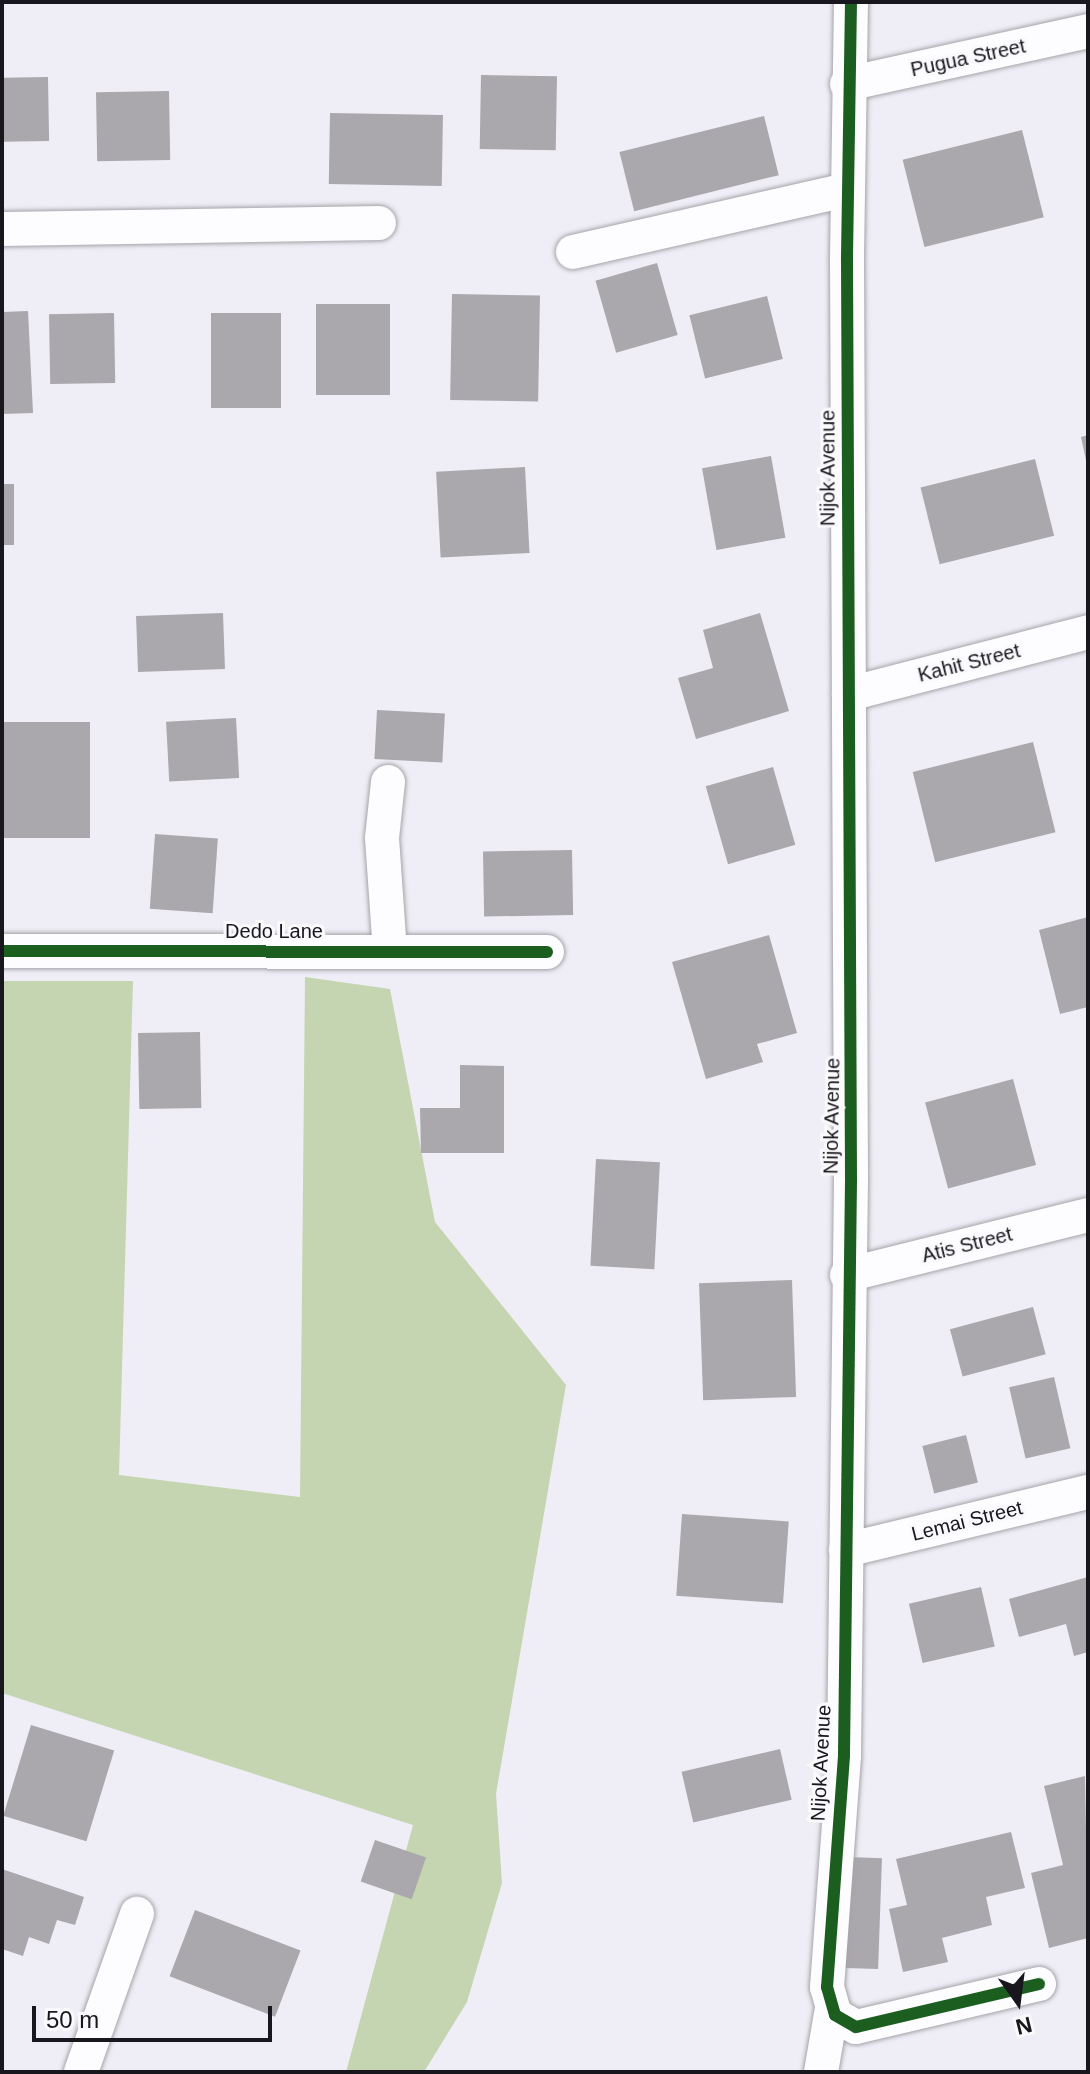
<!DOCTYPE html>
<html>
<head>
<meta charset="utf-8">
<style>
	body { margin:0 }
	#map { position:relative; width:1090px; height:2074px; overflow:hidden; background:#efeef6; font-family:Helvetica,sans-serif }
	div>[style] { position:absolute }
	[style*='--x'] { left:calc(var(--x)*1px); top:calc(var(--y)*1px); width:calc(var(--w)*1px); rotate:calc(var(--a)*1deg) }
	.forest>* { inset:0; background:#c5d5b1 }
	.building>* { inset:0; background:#aaa8ad; transform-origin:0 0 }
	.roads { filter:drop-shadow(0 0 2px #a5a4aa) drop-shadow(0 0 2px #a5a4aa) }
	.street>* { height:34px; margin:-17px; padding:0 17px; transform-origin:17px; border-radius:17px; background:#fdfcfe }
	.cycleway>* { height:12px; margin:-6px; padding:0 6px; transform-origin:6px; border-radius:6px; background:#1b5e20 }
	span { translate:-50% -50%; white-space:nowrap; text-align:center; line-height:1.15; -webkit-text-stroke:6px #faf9fc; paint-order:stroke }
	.street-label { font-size:20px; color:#18171d }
	.frame { position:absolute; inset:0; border:4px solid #18171d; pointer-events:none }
	.north { position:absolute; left:978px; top:1962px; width:80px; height:80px; -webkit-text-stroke:6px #faf9fc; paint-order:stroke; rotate:166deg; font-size:22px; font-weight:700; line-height:32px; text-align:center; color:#18171d }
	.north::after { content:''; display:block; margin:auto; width:28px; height:36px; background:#18171d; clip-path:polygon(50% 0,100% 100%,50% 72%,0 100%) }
	.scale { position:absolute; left:32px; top:2006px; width:240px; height:36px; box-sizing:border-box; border:4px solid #18171d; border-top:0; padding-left:10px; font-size:24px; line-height:28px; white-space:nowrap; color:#18171d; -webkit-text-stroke:6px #faf9fc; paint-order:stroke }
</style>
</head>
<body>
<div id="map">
	<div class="forest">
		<i style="clip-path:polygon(305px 977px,390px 989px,435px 1222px,566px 1385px,496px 1794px,502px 1883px,467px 2002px,424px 2072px,346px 2072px,413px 1825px,2px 1693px,2px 981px,133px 981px,119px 1475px,300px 1497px)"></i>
	</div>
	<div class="building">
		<i style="left:481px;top:75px;width:76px;height:74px;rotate:1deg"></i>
		<i style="left:48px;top:77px;width:64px;height:46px;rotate:89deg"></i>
		<i style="left:169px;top:91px;width:69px;height:73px;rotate:89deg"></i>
		<i style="left:330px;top:113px;width:113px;height:71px;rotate:1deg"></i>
		<i style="left:764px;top:116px;width:61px;height:149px;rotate:76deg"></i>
		<i style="left:1022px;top:130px;width:90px;height:123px;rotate:76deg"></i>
		<i style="left:657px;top:263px;width:75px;height:64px;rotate:74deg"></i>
		<i style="left:452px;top:294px;width:88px;height:106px;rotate:1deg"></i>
		<i style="left:767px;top:296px;width:65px;height:80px;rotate:76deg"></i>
		<i style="left:390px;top:304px;width:91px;height:74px;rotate:90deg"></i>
		<i style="clip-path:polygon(28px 311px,33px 413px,2px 414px,2px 312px)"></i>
		<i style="left:114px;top:313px;width:70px;height:65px;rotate:89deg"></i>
		<i style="left:211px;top:313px;width:70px;height:95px"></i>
		<i style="clip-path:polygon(1088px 435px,1088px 465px,1087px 465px,1081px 437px)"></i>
		<i style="left:771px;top:456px;width:83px;height:70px;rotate:80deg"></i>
		<i style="left:1035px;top:459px;width:79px;height:118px;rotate:76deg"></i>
		<i style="left:525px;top:467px;width:86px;height:89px;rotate:87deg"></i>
		<i style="left:2px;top:484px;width:12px;height:61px"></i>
		<i style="left:223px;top:613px;width:56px;height:87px;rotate:88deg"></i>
		<i style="clip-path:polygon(760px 613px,789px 711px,696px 739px,678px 678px,713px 668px,703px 630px)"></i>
		<i style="left:377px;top:710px;width:68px;height:49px;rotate:3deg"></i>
		<i style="left:236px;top:718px;width:60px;height:70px;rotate:87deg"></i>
		<i style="left:90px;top:722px;width:116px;height:88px;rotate:90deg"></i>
		<i style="left:1033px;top:742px;width:93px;height:124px;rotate:76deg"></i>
		<i style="left:773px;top:767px;width:81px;height:70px;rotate:74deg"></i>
		<i style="left:155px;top:834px;width:63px;height:75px;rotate:4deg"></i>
		<i style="left:572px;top:850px;width:65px;height:89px;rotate:89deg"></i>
		<i style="clip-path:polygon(1088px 917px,1088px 1007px,1060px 1014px,1039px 930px)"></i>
		<i style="clip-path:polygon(769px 935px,797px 1033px,757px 1044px,763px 1062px,706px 1079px,672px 962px)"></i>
		<i style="left:200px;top:1032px;width:76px;height:62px;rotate:89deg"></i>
		<i style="clip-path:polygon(460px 1065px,504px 1066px,504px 1153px,421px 1153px,420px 1108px,460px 1108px)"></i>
		<i style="left:1013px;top:1079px;width:89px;height:91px;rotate:75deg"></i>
		<i style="left:596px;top:1159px;width:64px;height:107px;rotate:3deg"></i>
		<i style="left:792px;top:1280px;width:117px;height:93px;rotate:88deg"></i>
		<i style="left:1033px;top:1307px;width:49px;height:86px;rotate:75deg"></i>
		<i style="left:1054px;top:1377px;width:73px;height:46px;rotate:77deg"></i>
		<i style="left:966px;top:1435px;width:49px;height:45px;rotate:76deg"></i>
		<i style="left:682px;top:1514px;width:107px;height:82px;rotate:4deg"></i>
		<i style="clip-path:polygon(1088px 1577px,1088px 1652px,1074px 1656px,1066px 1624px,1019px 1637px,1009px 1599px)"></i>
		<i style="left:981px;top:1587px;width:61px;height:74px;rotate:77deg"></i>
		<i style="left:31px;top:1725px;width:87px;height:95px;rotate:17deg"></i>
		<i style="left:780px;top:1749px;width:52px;height:101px;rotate:77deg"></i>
		<i style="clip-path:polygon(1085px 1776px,1088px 1938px,1049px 1948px,1031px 1873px,1063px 1865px,1044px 1786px)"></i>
		<i style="clip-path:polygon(1011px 1832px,1025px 1888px,986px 1897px,992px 1925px,942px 1938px,948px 1962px,903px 1972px,889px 1909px,907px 1905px,896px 1859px)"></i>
		<i style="left:375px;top:1840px;width:54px;height:44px;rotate:19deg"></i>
		<i style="left:849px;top:1857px;width:33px;height:111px;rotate:2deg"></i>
		<i style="clip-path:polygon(2px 1869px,84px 1897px,75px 1925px,57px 1920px,49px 1944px,29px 1937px,23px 1956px,2px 1949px)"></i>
		<i style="left:195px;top:1910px;width:113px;height:71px;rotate:21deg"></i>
	</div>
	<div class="roads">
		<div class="street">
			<i style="--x:851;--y:2;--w:258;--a:90.9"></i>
			<i style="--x:847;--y:260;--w:920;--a:89.75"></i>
			<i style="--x:851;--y:1180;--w:576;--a:90.7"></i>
			<i style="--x:844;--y:1756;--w:232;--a:94.2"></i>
			<i style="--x:827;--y:1987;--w:29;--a:74"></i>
			<i style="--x:835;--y:2015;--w:24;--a:30"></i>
			<i style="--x:856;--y:2027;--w:188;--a:-13.2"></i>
			<i style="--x:847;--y:84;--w:247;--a:-12.4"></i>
			<i style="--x:2;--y:229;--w:377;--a:-0.9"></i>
			<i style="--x:573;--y:252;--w:281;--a:-12.8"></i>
			<i style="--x:849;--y:694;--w:247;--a:-14.5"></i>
			<i style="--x:388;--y:782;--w:56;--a:96.1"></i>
			<i style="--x:382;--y:838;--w:114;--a:86"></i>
			<i style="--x:2;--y:951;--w:545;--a:0.11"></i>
			<i style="--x:847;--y:1275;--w:248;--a:-14"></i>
			<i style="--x:846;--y:1550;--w:249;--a:-13.5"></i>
			<i style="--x:81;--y:2072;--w:168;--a:-70.5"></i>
			<i style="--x:821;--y:2072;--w:65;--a:-80.2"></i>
		</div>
	</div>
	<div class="cycleway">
		<i style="--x:851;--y:2;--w:258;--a:90.9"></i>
		<i style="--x:847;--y:260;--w:920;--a:89.75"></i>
		<i style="--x:851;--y:1180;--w:576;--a:90.7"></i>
		<i style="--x:844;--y:1756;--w:232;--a:94.2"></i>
		<i style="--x:827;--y:1987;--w:29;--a:74"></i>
		<i style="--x:835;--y:2015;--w:24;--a:30"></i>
		<i style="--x:856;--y:2027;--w:188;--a:-13.2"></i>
		<i style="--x:2;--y:951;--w:545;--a:0.11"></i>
	</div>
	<div class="street-label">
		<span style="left:968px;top:58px;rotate:-12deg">Pugua Street</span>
		<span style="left:828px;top:468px;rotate:-90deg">Nijok Avenue</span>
		<span style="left:969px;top:663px;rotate:-14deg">Kahit Street</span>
		<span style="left:274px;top:931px">Dedo Lane</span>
		<span style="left:832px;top:1116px;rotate:-89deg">Nijok Avenue</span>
		<span style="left:967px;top:1245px;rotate:-14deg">Atis Street</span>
		<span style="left:967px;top:1521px;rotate:-14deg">Lemai Street</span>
		<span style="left:821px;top:1763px;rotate:-87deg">Nijok Avenue</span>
	</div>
	<div class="frame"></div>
	<div class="north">N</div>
	<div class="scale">50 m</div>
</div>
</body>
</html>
